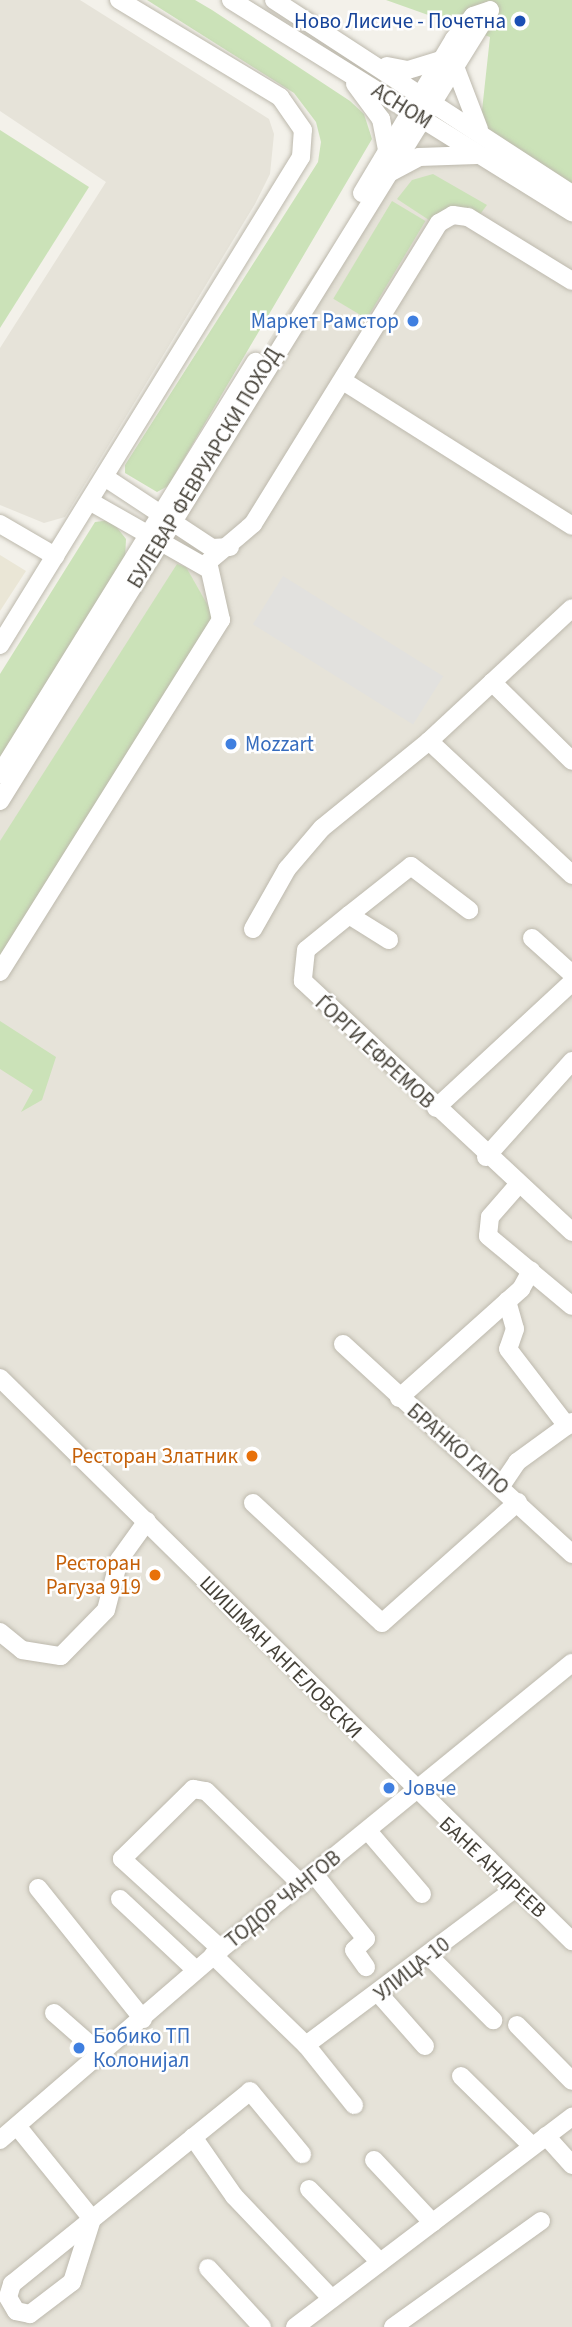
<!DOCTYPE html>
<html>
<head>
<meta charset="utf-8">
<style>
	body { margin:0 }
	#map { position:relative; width:572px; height:2327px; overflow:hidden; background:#f3f1ea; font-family:"Source Sans 3",sans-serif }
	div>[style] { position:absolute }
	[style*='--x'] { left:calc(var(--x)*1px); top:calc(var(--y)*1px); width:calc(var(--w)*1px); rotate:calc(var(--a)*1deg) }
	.residential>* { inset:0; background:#e6e3d9 }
	.education>* { inset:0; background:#eae6d6 }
	.green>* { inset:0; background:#cbe2b8; transform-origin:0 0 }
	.parking>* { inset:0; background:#e2e1de; transform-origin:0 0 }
	.roads { filter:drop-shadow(0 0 2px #bdb9ad) drop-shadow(0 0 2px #bdb9ad) }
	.minor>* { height:18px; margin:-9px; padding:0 9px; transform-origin:9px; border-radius:9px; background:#fff }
	.dots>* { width:19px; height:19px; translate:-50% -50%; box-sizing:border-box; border:4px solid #fff; border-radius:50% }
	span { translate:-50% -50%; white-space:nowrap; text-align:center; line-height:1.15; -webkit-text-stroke:5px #fff; paint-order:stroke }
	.transit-label { font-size:21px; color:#164399 }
	.right { translate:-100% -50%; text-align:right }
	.street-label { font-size:21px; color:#464239 }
	.shop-label { font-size:21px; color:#366cbe }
	.left { translate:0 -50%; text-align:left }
	.food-label { font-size:21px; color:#c56008 }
</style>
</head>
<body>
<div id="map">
	<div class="residential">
		<i style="clip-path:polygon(0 0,80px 0,269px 119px,274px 134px,270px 174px,255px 204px,65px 517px,44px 523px,0 505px,0 348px,106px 182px,0 111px)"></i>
		<i style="clip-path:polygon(411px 111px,572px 216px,572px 2327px,0 2327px,0 774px,286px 313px,363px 203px)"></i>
	</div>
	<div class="education">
		<i style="clip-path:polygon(0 555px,26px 571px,0 611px)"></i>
	</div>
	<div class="green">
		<i style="clip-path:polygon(147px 0,195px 0,212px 10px,350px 101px,364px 114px,372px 139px,168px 486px,157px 492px,125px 473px,125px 465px,318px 162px,321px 142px,316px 122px,294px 93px)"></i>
		<i style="clip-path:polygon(386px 0,572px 0,572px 186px,480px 129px,490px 37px)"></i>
		<i style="clip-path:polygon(0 130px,89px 187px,0 328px)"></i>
		<i style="clip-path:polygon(433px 174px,487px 205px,478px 217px,432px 222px,397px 199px,412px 180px)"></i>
		<i style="left:392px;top:201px;width:39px;height:114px;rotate:31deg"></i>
		<i style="clip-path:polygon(111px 520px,126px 539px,125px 559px,0 760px,0 674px,95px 522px)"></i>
		<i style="clip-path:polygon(177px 564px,186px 567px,219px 625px,0 972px,0 841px)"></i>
		<i style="clip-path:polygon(0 1021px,56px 1057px,42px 1100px,21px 1112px,33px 1090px,0 1069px)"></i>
	</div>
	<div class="parking">
		<i style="left:283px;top:576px;width:189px;height:57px;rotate:32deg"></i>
	</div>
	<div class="roads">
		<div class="minor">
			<i style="--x:231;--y:0;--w:402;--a:31.9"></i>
			<i style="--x:274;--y:0;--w:356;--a:33.1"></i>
			<i style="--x:454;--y:64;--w:70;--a:69"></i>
			<i style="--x:387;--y:66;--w:21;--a:11"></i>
			<i style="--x:408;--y:70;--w:34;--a:-17"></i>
			<i style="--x:355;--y:84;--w:44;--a:53.4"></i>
			<i style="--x:381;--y:119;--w:33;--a:79"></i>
			<i style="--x:391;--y:172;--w:32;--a:-28"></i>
			<i style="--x:419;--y:157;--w:58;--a:-2"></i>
			<i style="--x:362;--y:193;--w:179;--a:-59.1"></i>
			<i style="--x:454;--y:39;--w:30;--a:-50"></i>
			<i style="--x:473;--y:16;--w:18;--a:-19"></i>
			<i style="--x:343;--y:381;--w:271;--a:32.3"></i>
			<i style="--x:106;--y:478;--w:127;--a:33.4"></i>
			<i style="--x:212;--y:548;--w:18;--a:-3"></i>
			<i style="--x:91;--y:502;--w:131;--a:29.7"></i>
			<i style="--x:0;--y:524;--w:64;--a:30.2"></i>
			<i style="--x:0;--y:645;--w:573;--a:-58.33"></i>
			<i style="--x:301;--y:157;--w:27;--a:-86"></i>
			<i style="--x:303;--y:130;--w:40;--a:-124.9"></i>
			<i style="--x:280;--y:97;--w:188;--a:-148.9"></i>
			<i style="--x:492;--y:682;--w:112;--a:44.6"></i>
			<i style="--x:429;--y:741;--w:196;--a:43.1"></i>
			<i style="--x:0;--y:774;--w:485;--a:-58.2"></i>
			<i style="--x:0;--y:801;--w:930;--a:-58.22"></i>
			<i style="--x:349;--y:915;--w:79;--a:-38.3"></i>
			<i style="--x:411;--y:866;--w:73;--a:37.2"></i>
			<i style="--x:253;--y:929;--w:69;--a:-60.5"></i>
			<i style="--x:287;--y:869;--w:54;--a:-49.5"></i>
			<i style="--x:322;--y:828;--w:138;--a:-39.1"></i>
			<i style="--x:429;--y:741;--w:195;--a:-42.9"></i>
			<i style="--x:532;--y:938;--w:54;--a:42"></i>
			<i style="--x:389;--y:940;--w:47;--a:-148"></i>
			<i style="--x:349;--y:915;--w:55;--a:140.9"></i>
			<i style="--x:306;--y:950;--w:31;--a:96"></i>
			<i style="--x:303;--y:981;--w:368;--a:43"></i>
			<i style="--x:0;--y:972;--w:416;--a:-57.9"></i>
			<i style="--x:221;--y:620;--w:59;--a:-102.6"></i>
			<i style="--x:208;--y:562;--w:59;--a:-40.2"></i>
			<i style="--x:253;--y:524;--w:354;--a:-58.3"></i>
			<i style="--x:439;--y:223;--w:16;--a:-30"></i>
			<i style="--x:453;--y:215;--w:15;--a:8"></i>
			<i style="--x:468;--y:217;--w:122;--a:31.6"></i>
			<i style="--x:436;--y:1108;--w:185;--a:-42.8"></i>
			<i style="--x:486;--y:1157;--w:129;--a:-48.1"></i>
			<i style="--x:517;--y:1186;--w:41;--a:131.1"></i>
			<i style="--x:490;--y:1217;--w:19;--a:96"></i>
			<i style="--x:488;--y:1236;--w:109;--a:39.8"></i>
			<i style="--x:507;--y:1301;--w:29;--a:74"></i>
			<i style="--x:515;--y:1329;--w:21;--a:109"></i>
			<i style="--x:508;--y:1349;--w:97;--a:52.5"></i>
			<i style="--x:343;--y:1344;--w:311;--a:42.5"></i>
			<i style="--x:0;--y:1378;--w:803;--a:44.55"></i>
			<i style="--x:399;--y:1398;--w:164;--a:-41.8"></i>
			<i style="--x:521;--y:1289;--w:21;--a:-61"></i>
			<i style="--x:501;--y:1486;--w:29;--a:-56"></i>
			<i style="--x:517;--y:1462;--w:68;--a:-36"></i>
			<i style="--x:253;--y:1503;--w:176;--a:42.9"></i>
			<i style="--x:382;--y:1623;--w:182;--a:-41.7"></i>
			<i style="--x:0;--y:1632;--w:28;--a:39"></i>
			<i style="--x:22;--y:1650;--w:39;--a:9"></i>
			<i style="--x:61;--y:1656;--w:64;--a:-45.6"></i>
			<i style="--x:106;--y:1610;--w:52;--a:-75.4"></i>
			<i style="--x:119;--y:1560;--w:48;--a:-54.3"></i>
			<i style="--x:368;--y:1831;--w:83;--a:49.4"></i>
			<i style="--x:314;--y:1874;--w:83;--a:51.3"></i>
			<i style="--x:366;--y:1939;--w:16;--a:137"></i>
			<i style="--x:354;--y:1950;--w:21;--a:55"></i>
			<i style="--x:38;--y:1888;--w:168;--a:51.3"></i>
			<i style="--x:120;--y:1899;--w:104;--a:43.1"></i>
			<i style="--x:221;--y:1949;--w:134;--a:-137.7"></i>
			<i style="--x:122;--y:1859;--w:100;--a:-44.6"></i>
			<i style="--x:193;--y:1789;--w:13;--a:9"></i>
			<i style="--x:206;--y:1791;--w:134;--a:44.4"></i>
			<i style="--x:213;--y:1955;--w:129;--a:44.1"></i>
			<i style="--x:306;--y:2045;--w:77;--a:51.3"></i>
			<i style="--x:429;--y:1956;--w:91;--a:45"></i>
			<i style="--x:380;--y:1995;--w:68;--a:48.6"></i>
			<i style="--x:54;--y:2013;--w:64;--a:41.2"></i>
			<i style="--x:517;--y:2025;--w:78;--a:45.5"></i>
			<i style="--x:306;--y:2045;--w:262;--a:-36.8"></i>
			<i style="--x:461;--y:2076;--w:100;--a:44.6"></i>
			<i style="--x:17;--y:2126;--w:119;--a:51.1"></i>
			<i style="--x:546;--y:2136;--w:39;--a:48"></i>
			<i style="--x:193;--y:2137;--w:72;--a:55.2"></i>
			<i style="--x:234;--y:2196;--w:142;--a:46.4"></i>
			<i style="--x:0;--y:2140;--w:292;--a:-40.8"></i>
			<i style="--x:221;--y:1949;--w:453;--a:-39.2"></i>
			<i style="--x:374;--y:2160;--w:86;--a:46.9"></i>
			<i style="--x:309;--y:2189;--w:102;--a:45.8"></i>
			<i style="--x:92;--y:2219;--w:66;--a:107.6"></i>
			<i style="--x:72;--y:2282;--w:53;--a:142.7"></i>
			<i style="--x:30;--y:2314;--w:14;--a:-168"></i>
			<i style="--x:16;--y:2311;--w:16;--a:-120"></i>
			<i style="--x:8;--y:2297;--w:14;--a:-73"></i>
			<i style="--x:12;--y:2284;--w:306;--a:-39"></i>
			<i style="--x:250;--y:2091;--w:82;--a:50.5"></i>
			<i style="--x:208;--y:2268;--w:80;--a:47.5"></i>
			<i style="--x:295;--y:2327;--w:348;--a:-37.2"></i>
			<i style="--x:393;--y:2327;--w:182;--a:-35.6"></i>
		</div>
	</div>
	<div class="dots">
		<i style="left:520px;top:21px;background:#1a4fb4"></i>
		<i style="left:413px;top:321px;background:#3f7fe0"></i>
		<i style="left:231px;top:744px;background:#3f7fe0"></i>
		<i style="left:252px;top:1456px;background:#e8710a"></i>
		<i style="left:155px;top:1575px;background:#e8710a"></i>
		<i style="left:389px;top:1788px;background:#3f7fe0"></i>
		<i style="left:79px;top:2048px;background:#3f7fe0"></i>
	</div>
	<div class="transit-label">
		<span class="right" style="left:506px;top:21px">Ново Лисиче - Почетна</span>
	</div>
	<div class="street-label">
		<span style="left:402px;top:106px;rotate:32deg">АСНОМ</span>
		<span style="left:204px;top:468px;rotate:-59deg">БУЛЕВАР ФЕВРУАРСКИ ПОХОД</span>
		<span style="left:375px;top:1052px;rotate:43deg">ЃОРГИ ЕФРЕМОВ</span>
		<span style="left:458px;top:1449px;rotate:41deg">БРАНКО ГАПО</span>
		<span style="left:281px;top:1657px;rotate:45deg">ШИШМАН АНГЕЛОВСКИ</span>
		<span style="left:493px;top:1867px;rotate:43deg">БАНЕ АНДРЕЕВ</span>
		<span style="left:283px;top:1899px;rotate:-39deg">ТОДОР ЧАНГОВ</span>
		<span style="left:412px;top:1969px;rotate:-38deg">УЛИЦА-10</span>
	</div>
	<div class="shop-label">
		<span class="right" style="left:399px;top:321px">Маркет Рамстор</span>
		<span class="left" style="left:245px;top:744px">Mozzart</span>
		<span class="left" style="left:403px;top:1788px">Јовче</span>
		<span class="left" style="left:93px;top:2048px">Бобико ТП<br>Колонијал</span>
	</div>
	<div class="food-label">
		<span class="right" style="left:238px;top:1456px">Ресторан Златник</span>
		<span class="right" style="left:141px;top:1575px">Ресторан<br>Рагуза 919</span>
	</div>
</div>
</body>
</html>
